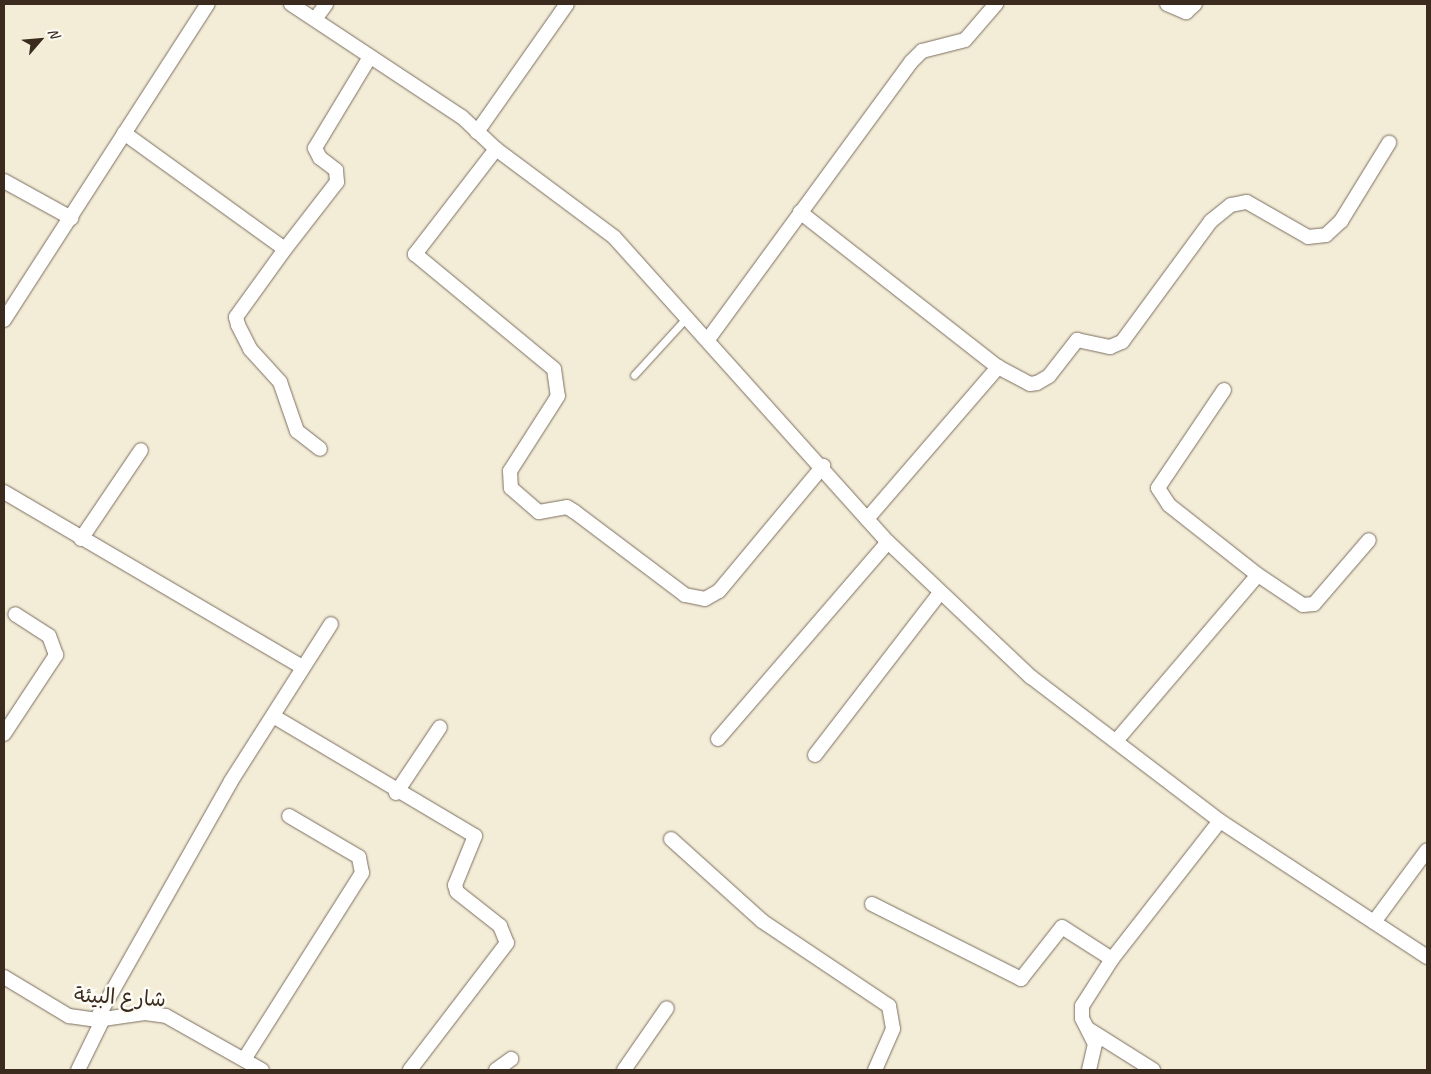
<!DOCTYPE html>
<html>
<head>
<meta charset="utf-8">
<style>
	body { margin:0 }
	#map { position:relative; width:1431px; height:1074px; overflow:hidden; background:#f3ecd7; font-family:Caveat,"Playpen Sans Arabic",sans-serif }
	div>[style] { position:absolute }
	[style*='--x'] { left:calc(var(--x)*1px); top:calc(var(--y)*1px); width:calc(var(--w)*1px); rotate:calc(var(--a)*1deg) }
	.roads { filter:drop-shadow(0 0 1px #7b6e5f) drop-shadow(0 0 1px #7b6e5f) }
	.lane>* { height:7px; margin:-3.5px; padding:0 3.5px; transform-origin:3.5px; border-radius:3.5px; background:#fff }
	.street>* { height:14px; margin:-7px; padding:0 7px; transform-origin:7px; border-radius:7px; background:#fff }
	span { translate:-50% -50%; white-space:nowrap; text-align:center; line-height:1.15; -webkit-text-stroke:5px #fdfcf7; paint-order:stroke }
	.street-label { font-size:21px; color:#3b2a1e }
	.frame { position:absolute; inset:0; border:5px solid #3b2a1e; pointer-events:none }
	.north { position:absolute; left:15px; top:15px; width:50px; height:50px; -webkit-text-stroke:4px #fdfcf7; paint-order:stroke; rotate:63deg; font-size:14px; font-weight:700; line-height:20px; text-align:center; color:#3b2a1e }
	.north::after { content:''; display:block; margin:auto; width:18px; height:22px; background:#3b2a1e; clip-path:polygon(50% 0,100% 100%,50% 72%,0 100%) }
</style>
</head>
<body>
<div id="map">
	<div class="roads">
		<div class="lane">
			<i style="--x:634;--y:375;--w:80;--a:-47.5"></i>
		</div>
		<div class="street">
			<i style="--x:291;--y:4;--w:205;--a:33.5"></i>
			<i style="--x:462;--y:117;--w:47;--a:43.3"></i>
			<i style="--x:496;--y:149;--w:147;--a:36.7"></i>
			<i style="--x:614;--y:237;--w:410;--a:48.1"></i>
			<i style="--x:888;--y:542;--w:197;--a:43.4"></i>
			<i style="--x:1031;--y:677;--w:238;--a:37.3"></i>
			<i style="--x:1220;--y:821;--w:248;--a:33.3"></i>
			<i style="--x:1167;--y:4;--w:21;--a:23"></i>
			<i style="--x:1186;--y:12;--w:12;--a:-42"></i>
			<i style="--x:316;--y:18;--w:17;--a:-54"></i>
			<i style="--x:477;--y:132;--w:156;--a:-54.9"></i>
			<i style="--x:124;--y:133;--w:198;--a:35.8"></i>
			<i style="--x:285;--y:249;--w:84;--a:125.8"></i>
			<i style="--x:236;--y:317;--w:8;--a:76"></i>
			<i style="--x:238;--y:325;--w:27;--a:63"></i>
			<i style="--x:250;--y:349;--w:45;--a:47.7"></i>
			<i style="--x:280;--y:382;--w:52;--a:70.9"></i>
			<i style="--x:297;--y:431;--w:29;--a:38"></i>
			<i style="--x:496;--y:149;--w:133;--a:127.6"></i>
			<i style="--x:415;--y:254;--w:180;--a:39.6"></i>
			<i style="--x:554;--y:369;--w:27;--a:82"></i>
			<i style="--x:558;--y:396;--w:89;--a:122.6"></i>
			<i style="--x:510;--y:471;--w:17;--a:87"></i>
			<i style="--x:511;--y:488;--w:37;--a:41"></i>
			<i style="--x:539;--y:512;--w:28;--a:-10"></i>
			<i style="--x:567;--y:507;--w:9;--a:32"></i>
			<i style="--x:575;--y:512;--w:138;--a:37"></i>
			<i style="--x:685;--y:595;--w:20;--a:11"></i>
			<i style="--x:705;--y:599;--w:16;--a:-30"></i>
			<i style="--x:719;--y:591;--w:163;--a:-50.2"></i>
			<i style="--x:4;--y:181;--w:77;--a:28.9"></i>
			<i style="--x:800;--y:212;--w:251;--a:38.1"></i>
			<i style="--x:285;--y:249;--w:85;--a:-52.2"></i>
			<i style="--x:337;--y:182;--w:12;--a:-95"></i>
			<i style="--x:336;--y:170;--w:20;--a:-143"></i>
			<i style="--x:320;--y:158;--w:11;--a:-117"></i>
			<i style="--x:315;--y:148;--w:106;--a:-58.9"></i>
			<i style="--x:4;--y:320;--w:376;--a:-57.2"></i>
			<i style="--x:709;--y:338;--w:342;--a:-53.8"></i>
			<i style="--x:911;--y:62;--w:16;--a:-45"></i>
			<i style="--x:922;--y:51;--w:44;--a:-14.3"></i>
			<i style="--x:965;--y:40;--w:48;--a:-49.3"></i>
			<i style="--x:1224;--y:390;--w:118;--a:124"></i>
			<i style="--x:1158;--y:488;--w:20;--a:57"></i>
			<i style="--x:1169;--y:505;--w:113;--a:38.2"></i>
			<i style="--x:4;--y:492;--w:346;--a:30.4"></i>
			<i style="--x:867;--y:519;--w:201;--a:-49.2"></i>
			<i style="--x:998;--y:367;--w:36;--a:28"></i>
			<i style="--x:1030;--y:384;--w:7;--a:-8"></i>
			<i style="--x:1037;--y:383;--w:14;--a:-30"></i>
			<i style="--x:1049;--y:376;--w:46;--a:-52.1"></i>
			<i style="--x:1077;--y:340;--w:34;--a:12"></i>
			<i style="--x:1110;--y:347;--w:13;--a:-23"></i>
			<i style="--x:1122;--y:342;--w:150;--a:-53.7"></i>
			<i style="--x:1211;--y:221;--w:26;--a:-39"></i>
			<i style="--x:1231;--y:205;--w:16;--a:-11"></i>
			<i style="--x:1247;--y:202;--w:70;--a:29.8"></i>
			<i style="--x:1308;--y:237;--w:18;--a:-6"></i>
			<i style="--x:1326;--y:235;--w:21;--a:-43"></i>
			<i style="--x:1341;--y:221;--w:92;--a:-58.4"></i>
			<i style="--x:81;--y:539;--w:107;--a:-56"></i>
			<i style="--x:273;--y:716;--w:235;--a:30.7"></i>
			<i style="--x:475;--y:836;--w:53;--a:112.2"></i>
			<i style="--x:455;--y:885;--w:7;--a:74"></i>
			<i style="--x:457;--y:892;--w:55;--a:38.3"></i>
			<i style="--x:500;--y:926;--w:18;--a:68"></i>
			<i style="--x:507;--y:943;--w:160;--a:127.4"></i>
			<i style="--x:4;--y:734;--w:95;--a:-56.6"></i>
			<i style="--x:56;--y:655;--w:20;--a:-110"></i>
			<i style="--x:49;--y:636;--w:40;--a:-147.1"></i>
			<i style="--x:718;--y:739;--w:260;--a:-49.2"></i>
			<i style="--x:1116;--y:741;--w:218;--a:-49.5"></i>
			<i style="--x:1258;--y:575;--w:54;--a:33.7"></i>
			<i style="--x:1303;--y:605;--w:11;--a:-5"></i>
			<i style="--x:1314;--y:604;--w:84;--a:-49.3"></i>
			<i style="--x:815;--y:755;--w:203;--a:-52.4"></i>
			<i style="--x:396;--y:793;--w:79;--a:-56.3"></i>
			<i style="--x:671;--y:839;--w:122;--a:42"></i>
			<i style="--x:762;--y:921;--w:153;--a:33.8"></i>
			<i style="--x:889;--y:1006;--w:23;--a:80"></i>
			<i style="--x:893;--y:1029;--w:45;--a:113.7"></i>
			<i style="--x:872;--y:904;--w:167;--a:26.7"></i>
			<i style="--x:1021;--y:979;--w:66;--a:-51.7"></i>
			<i style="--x:1062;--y:927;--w:59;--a:32.6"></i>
			<i style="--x:1374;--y:922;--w:89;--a:-53.6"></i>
			<i style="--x:4;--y:977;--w:76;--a:31"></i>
			<i style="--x:69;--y:1016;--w:27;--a:8"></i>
			<i style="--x:96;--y:1020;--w:49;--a:-8.1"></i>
			<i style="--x:145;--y:1013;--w:21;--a:8"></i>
			<i style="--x:166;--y:1016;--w:110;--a:29.4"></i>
			<i style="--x:96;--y:1020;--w:274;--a:-60.5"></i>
			<i style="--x:231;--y:781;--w:186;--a:-57.5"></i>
			<i style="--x:1088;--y:1029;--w:77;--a:32.2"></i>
			<i style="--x:245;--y:1058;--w:219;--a:-57.7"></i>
			<i style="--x:362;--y:873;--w:16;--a:-101"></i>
			<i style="--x:359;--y:857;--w:81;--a:-149.6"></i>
			<i style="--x:78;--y:1070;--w:57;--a:-63.9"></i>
			<i style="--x:496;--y:1070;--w:19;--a:-36"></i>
			<i style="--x:624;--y:1070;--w:75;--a:-55.3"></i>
			<i style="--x:1089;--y:1070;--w:27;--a:-77"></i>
			<i style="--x:1095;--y:1044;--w:29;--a:-117"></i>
			<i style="--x:1082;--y:1018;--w:12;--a:-90"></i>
			<i style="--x:1082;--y:1006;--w:56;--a:-57.4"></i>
			<i style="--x:1112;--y:959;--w:175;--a:-52"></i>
		</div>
	</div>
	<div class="street-label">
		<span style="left:120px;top:997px;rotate:3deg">شارع البيئة</span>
	</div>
	<div class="frame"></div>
	<div class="north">N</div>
</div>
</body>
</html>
